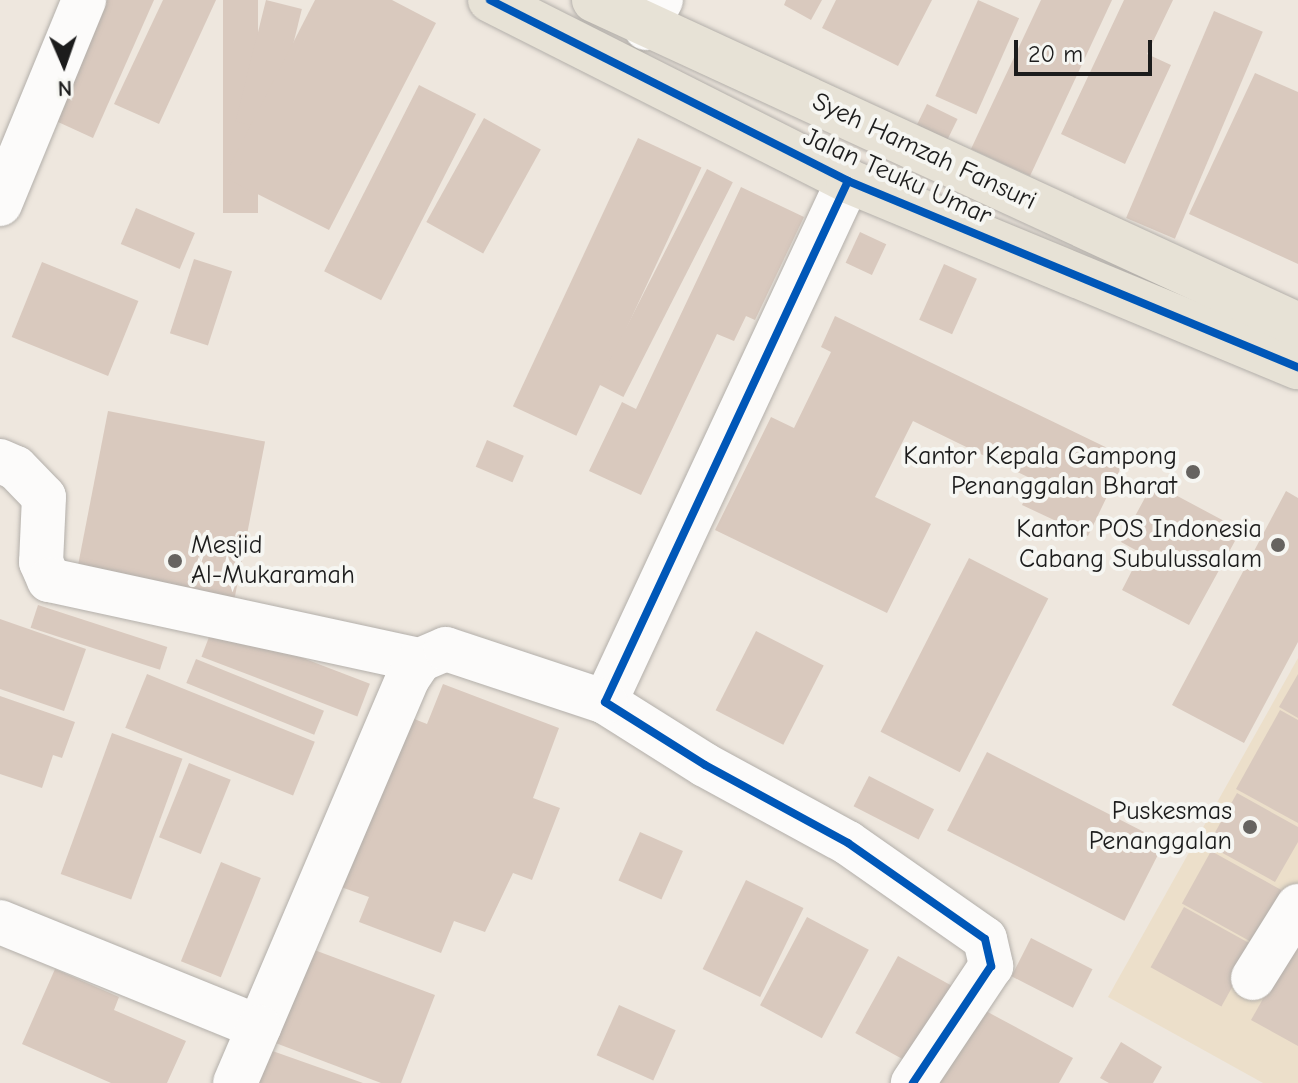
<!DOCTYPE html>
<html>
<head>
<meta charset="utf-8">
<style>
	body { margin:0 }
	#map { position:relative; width:1298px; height:1083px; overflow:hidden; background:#eee7de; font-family:"Comic Neue",sans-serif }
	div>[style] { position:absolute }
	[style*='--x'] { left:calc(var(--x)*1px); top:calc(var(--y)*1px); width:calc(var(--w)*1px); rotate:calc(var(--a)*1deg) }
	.built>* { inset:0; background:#ecdfca }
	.building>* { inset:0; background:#d9c9be; transform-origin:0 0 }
	.roads { filter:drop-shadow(0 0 2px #b3afaa) drop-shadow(0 0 2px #b3afaa) }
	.minor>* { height:44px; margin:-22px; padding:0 22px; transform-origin:22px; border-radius:22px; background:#fcfbfa }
	.highway>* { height:44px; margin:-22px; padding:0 22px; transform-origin:22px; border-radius:22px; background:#e7e2d6 }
	.cycleway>* { height:8px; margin:-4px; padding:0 4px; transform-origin:4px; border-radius:4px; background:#0057b8 }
	.dots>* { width:22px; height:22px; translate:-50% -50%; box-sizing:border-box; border:4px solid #f6f6f2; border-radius:50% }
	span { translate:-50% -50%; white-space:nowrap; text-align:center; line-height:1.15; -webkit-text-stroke:8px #f6f6f2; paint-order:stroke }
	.street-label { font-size:26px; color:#1c1c1c }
	.poi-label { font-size:26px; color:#1c1c1c }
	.right { translate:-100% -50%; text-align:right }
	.left { translate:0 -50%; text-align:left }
	.north { position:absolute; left:24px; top:24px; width:80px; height:80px; -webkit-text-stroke:6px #f6f6f2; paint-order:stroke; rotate:178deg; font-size:22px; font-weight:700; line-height:32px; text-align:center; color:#1c1c1c }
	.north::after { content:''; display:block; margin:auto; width:28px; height:36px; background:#1c1c1c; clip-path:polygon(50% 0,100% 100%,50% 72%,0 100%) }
	.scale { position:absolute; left:1014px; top:40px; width:138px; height:36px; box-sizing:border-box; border:4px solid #1c1c1c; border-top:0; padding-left:10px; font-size:24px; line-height:28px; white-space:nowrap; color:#1c1c1c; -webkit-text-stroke:6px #f6f6f2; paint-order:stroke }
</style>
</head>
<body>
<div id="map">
	<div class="built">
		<i style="clip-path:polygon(1298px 658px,1298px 1083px,1263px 1083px,1108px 997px)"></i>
	</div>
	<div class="building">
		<i style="clip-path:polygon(98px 0,154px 0,93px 138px,45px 116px)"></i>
		<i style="clip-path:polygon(163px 0,216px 0,159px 124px,114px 104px)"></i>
		<i style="left:223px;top:0;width:35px;height:213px"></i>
		<i style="left:266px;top:0;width:37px;height:125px;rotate:14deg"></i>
		<i style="clip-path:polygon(315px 0,392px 0,436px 23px,329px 230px,224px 177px)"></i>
		<i style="clip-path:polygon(786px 0,822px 0,811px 20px,784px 5px)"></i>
		<i style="clip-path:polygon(836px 0,932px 0,898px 66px,822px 28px)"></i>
		<i style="left:978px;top:0;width:45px;height:105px;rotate:24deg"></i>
		<i style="clip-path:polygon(1041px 0,1112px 0,1030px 176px,971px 149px)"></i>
		<i style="clip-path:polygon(1124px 0,1173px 0,1147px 54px,1171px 65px,1125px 164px,1061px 134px)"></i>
		<i style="left:1214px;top:11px;width:53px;height:225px;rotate:23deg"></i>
		<i style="clip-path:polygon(1255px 73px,1298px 92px,1298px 264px,1189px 214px)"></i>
		<i style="left:419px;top:85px;width:64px;height:209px;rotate:27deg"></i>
		<i style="left:927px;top:104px;width:34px;height:23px;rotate:26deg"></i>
		<i style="left:484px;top:118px;width:65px;height:119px;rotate:29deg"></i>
		<i style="left:638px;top:138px;width:70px;height:296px;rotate:25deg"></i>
		<i style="left:707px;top:169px;width:29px;height:241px;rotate:27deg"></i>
		<i style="clip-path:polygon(741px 187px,804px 217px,755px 320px,746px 316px,734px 341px,717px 334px,641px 495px,589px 471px,622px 402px,636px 409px)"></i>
		<i style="left:136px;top:208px;width:64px;height:39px;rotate:23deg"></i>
		<i style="left:860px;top:232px;width:29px;height:34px;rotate:25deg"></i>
		<i style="left:194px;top:259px;width:40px;height:78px;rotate:18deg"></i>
		<i style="left:42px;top:262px;width:104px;height:81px;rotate:22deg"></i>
		<i style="left:944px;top:264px;width:36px;height:61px;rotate:24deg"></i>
		<i style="clip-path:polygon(835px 316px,1126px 457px,1088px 536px,1022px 505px,1034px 480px,913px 421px,875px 497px,931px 524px,887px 613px,715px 530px,771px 417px,794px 428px,831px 352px,821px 347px)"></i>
		<i style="left:108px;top:411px;width:160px;height:168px;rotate:11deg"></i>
		<i style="left:487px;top:440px;width:40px;height:29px;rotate:23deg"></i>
		<i style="clip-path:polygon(1153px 483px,1241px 530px,1189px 625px,1122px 590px,1141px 553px,1121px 542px)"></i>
		<i style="clip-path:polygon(1286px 491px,1298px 498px,1298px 642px,1244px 743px,1172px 705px)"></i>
		<i style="left:969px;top:558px;width:89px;height:195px;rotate:27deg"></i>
		<i style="left:38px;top:605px;width:136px;height:24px;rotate:18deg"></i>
		<i style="clip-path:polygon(0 619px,86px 649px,64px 711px,0 689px)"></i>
		<i style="left:214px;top:624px;width:167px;height:35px;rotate:21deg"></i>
		<i style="left:756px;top:631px;width:76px;height:89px;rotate:27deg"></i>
		<i style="left:196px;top:659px;width:138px;height:26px;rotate:22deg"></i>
		<i style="left:147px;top:674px;width:181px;height:58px;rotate:22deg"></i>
		<i style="clip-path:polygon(1298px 674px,1298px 718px,1279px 707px)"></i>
		<i style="clip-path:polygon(443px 684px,559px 728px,533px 798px,560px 808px,532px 880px,513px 873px,485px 932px,454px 921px,441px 953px,359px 922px,369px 897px,338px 886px,404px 715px,427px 724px)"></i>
		<i style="clip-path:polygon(0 696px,75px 722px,62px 758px,53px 755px,42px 788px,0 774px)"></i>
		<i style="clip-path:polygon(1280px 710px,1298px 720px,1298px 823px,1236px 789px)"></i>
		<i style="left:112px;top:733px;width:75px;height:150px;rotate:20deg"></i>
		<i style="left:987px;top:752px;width:199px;height:88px;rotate:27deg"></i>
		<i style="left:189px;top:763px;width:45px;height:80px;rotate:22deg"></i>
		<i style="left:869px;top:776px;width:73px;height:34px;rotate:27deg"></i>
		<i style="clip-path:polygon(1237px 793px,1298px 827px,1298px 842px,1275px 882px,1208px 845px)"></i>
		<i style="left:640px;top:832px;width:47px;height:53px;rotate:24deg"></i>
		<i style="left:1211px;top:851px;width:85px;height:60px;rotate:29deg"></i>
		<i style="left:221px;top:862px;width:43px;height:107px;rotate:22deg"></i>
		<i style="left:746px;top:880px;width:64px;height:99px;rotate:26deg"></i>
		<i style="left:1184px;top:907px;width:81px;height:69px;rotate:29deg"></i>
		<i style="left:807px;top:917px;width:70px;height:100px;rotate:28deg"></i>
		<i style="clip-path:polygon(1298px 937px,1298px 1046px,1251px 1020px)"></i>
		<i style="left:1031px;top:938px;width:69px;height:43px;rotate:27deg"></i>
		<i style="clip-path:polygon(301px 945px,435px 995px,401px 1083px,381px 1083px,265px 1039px)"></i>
		<i style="left:898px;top:956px;width:63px;height:88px;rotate:29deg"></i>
		<i style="clip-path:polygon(55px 969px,119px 997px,114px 1010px,186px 1041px,167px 1083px,111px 1083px,22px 1044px)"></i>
		<i style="clip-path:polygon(971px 1003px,1073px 1058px,1059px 1083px,927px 1083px)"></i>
		<i style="left:619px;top:1005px;width:62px;height:55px;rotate:24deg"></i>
		<i style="clip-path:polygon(1121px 1042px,1162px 1067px,1153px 1083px,1109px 1083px,1100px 1078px)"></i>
		<i style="clip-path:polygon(264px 1048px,363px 1083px,251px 1083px)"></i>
	</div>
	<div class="roads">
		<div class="minor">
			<i style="--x:646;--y:28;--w:32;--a:-62"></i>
			<i style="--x:848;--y:181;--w:575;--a:115"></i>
			<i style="--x:605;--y:702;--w:118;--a:32.2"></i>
			<i style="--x:705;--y:765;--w:163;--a:28.6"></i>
			<i style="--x:848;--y:843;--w:167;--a:35"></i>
			<i style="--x:985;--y:939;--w:28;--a:77"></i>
			<i style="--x:991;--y:966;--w:141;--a:123.7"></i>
			<i style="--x:0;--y:204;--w:221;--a:-67.6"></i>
			<i style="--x:0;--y:461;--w:17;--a:24"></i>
			<i style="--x:16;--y:468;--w:40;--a:46"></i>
			<i style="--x:44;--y:497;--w:65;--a:92.6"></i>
			<i style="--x:41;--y:562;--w:20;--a:66"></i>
			<i style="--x:49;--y:580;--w:380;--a:12.2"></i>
			<i style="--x:0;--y:922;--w:279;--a:22.1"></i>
			<i style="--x:259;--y:1027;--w:379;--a:-66.9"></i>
			<i style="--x:408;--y:678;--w:22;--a:-56"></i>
			<i style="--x:420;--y:660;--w:28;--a:-23"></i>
			<i style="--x:446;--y:649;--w:168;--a:18.4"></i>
			<i style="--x:1253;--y:978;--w:85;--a:-58"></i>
			<i style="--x:235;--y:1083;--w:61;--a:-66.8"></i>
		</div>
		<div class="highway">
			<i style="--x:490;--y:0;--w:401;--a:26.8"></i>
			<i style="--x:848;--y:181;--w:487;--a:22.5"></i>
			<i style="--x:594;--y:0;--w:775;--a:24.78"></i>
		</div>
	</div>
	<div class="cycleway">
		<i style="--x:490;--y:0;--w:401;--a:26.8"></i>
		<i style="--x:848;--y:181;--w:487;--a:22.5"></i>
		<i style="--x:848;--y:181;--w:575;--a:115"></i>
		<i style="--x:605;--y:702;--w:118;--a:32.2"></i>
		<i style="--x:705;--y:765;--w:163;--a:28.6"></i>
		<i style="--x:848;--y:843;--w:167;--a:35"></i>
		<i style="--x:985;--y:939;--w:28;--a:77"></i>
		<i style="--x:991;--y:966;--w:141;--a:123.7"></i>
	</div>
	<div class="dots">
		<i style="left:1193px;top:472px;background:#666360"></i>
		<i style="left:1278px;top:545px;background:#666360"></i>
		<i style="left:175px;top:561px;background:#666360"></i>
		<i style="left:1250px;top:827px;background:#666360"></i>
	</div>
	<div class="street-label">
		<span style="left:924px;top:152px;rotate:25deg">Syeh Hamzah Fansuri</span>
		<span style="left:897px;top:177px;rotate:24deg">Jalan Teuku Umar</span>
	</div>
	<div class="poi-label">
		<span class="right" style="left:1177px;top:472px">Kantor Kepala Gampong<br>Penanggalan Bharat</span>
		<span class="right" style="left:1262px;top:545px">Kantor POS Indonesia<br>Cabang Subulussalam</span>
		<span class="left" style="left:191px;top:561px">Mesjid<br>Al-Mukaramah</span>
		<span class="right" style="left:1232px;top:827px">Puskesmas<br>Penanggalan</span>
	</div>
	<div class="north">N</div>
	<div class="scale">20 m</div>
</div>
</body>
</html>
